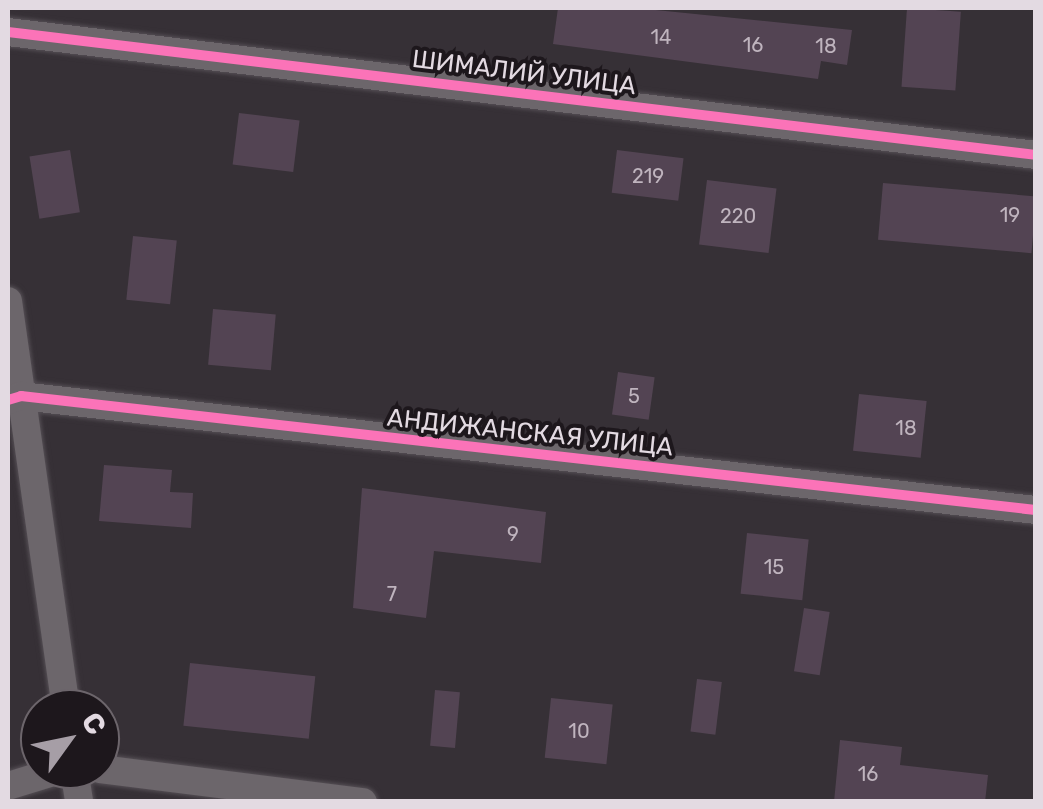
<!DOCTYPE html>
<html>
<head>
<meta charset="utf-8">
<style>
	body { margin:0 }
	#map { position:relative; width:1043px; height:809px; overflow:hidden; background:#363036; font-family:Rubik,sans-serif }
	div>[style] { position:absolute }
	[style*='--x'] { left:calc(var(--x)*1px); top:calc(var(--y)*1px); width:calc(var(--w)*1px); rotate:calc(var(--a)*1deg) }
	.building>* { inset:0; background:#534453; transform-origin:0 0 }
	.roads { filter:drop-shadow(0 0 2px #554f55) drop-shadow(0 0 2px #554f55) }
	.street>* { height:28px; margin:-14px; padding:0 14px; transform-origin:14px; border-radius:14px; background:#6c666b }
	.cycleway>* { height:10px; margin:-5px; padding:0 5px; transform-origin:5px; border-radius:5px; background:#fb73b8 }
	span { translate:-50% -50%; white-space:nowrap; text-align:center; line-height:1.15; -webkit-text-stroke:8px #1d171c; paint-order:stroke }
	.number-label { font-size:20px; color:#bfb4be }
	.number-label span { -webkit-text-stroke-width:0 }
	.street-label { font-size:25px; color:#e3dae2 }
	.frame { position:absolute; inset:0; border:10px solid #e3dae2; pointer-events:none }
	.north { position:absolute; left:20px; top:689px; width:100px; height:100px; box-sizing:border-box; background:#1d171c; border:2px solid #6c656b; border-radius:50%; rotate:57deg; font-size:28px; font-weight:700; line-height:40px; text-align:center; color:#e3dae2 }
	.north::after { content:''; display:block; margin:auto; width:35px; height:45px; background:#a69ea6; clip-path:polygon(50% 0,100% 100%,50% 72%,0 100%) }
</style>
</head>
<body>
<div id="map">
	<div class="building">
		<i style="clip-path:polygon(558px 8px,636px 8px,852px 30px,847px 65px,821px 61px,818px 79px,553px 44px)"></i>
		<i style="left:907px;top:8px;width:54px;height:79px;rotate:4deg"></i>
		<i style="left:239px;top:113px;width:61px;height:52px;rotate:7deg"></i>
		<i style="left:70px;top:150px;width:63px;height:41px;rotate:81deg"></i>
		<i style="left:617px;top:150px;width:67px;height:43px;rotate:7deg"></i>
		<i style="left:707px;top:180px;width:70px;height:65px;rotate:7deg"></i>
		<i style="left:883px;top:183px;width:154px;height:57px;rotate:5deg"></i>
		<i style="left:133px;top:236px;width:44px;height:64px;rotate:6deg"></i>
		<i style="left:213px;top:309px;width:63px;height:56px;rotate:5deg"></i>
		<i style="left:618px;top:372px;width:37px;height:43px;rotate:8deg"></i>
		<i style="left:859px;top:394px;width:68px;height:57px;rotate:6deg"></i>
		<i style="clip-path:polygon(104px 465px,172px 470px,170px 492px,193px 493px,191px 528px,99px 521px)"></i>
		<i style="clip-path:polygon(362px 488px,546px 512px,541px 563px,434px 551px,426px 618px,353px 608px)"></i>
		<i style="left:747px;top:533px;width:62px;height:61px;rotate:6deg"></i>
		<i style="left:804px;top:608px;width:26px;height:64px;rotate:9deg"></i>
		<i style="left:190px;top:663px;width:126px;height:63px;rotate:6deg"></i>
		<i style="left:697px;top:679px;width:25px;height:53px;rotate:7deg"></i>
		<i style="left:435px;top:690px;width:25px;height:56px;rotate:5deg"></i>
		<i style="left:551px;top:698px;width:62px;height:60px;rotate:6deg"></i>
		<i style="clip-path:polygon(840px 740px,902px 747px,900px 765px,988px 775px,985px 802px,834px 802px)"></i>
	</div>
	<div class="roads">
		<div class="street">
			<i style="--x:8;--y:32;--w:1035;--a:6.82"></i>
			<i style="--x:8;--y:301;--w:412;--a:81.9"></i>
			<i style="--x:8;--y:400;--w:14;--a:-17"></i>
			<i style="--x:21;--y:396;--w:1021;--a:6.41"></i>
			<i style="--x:74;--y:769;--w:33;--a:81"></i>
			<i style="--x:100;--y:769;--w:265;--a:7.2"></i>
			<i style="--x:8;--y:786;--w:58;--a:-17.2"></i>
		</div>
	</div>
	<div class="cycleway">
		<i style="--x:8;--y:32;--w:1035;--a:6.82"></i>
		<i style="--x:8;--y:400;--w:14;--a:-17"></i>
		<i style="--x:21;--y:396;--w:1021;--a:6.41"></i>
	</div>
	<div class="number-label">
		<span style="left:661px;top:37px">14</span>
		<span style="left:753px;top:45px">16</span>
		<span style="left:826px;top:46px">18</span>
		<span style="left:648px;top:176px">219</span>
		<span style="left:1010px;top:215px">19</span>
		<span style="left:738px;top:216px">220</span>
		<span style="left:634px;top:396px">5</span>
		<span style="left:906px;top:428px">18</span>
		<span style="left:513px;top:534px">9</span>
		<span style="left:774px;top:567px">15</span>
		<span style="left:392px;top:594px">7</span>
		<span style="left:579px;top:731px">10</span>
		<span style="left:868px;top:774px">16</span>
	</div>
	<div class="street-label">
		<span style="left:524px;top:73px;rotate:7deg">ШИМАЛИЙ УЛИЦА</span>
		<span style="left:530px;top:433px;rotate:6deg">АНДИЖАНСКАЯ УЛИЦА</span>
	</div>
	<div class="frame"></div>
	<div class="north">С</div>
</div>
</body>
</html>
